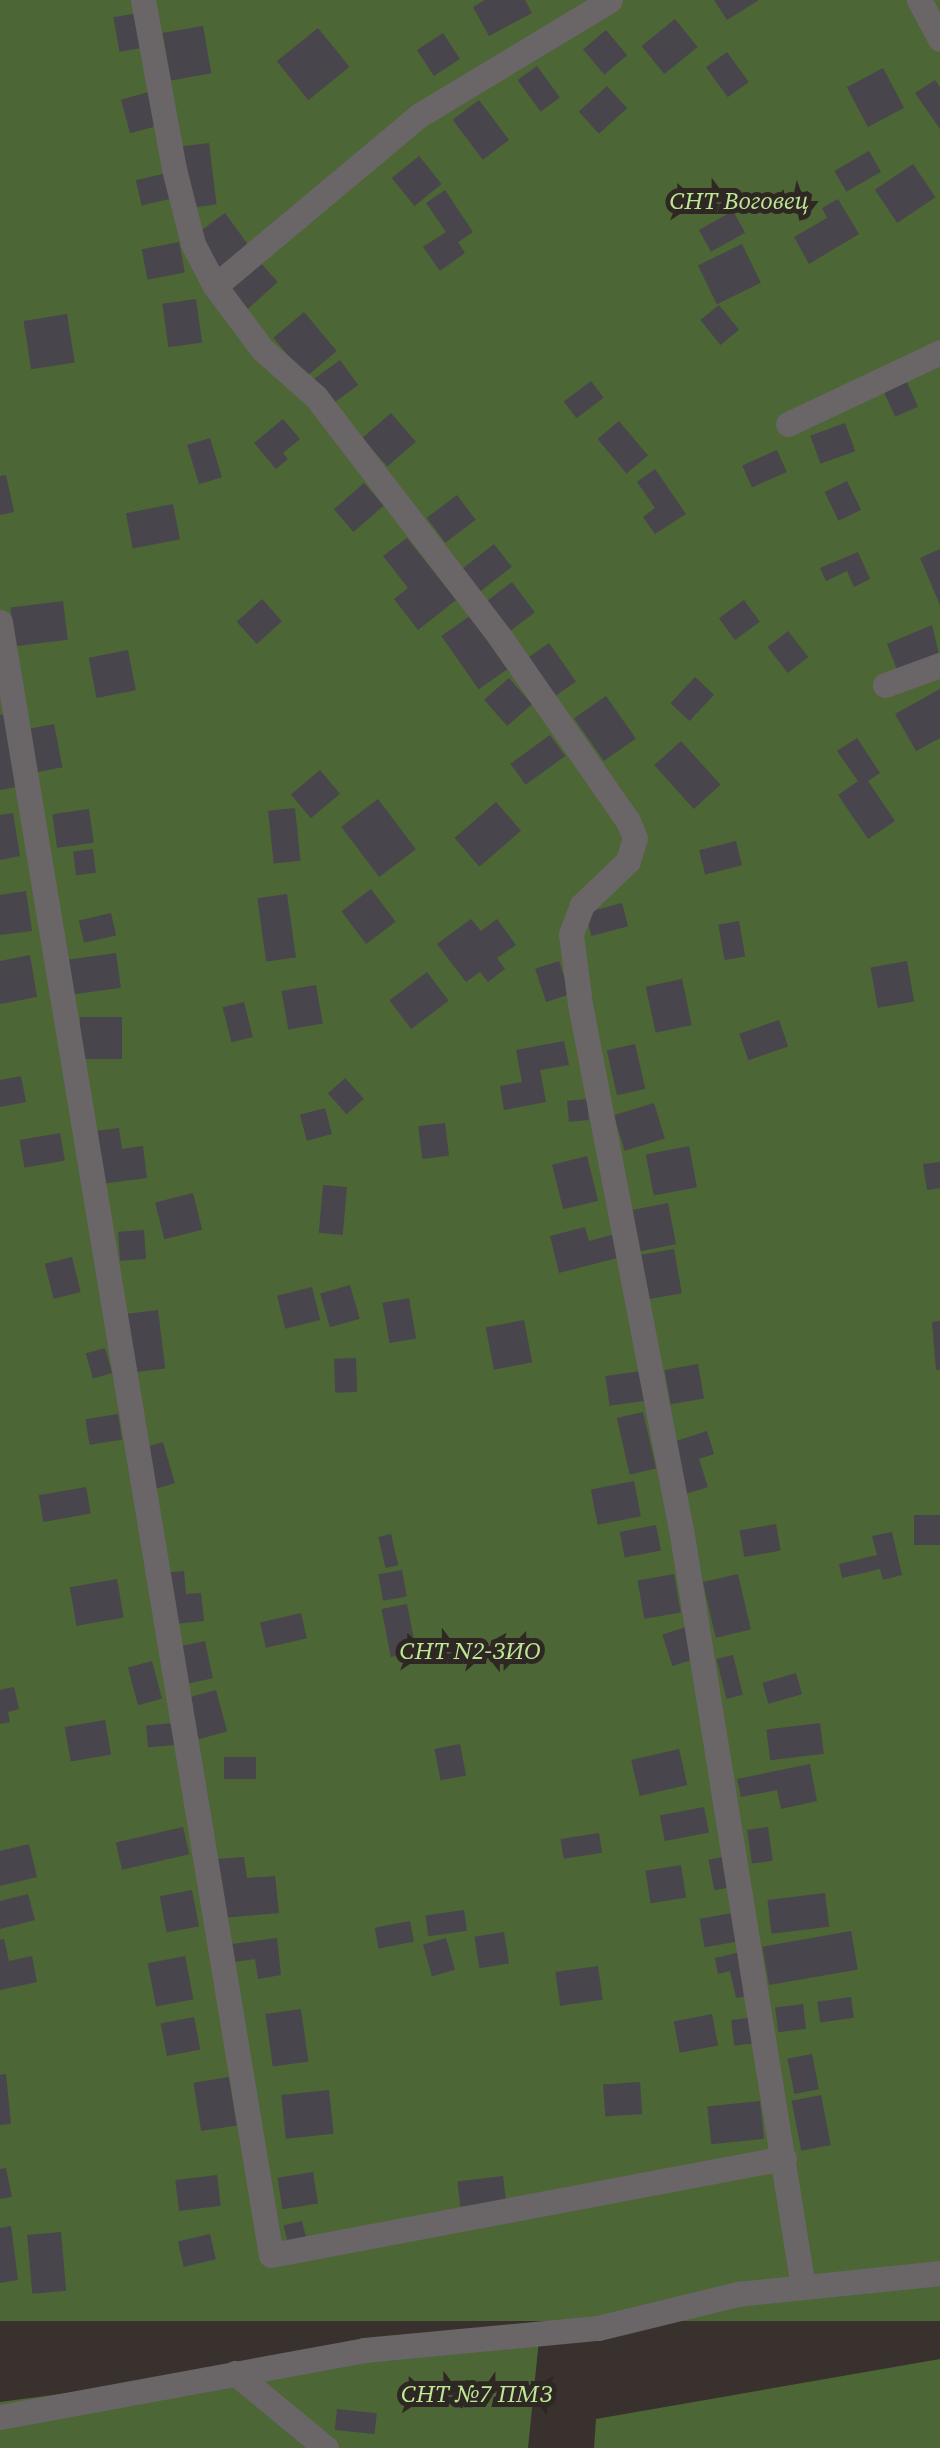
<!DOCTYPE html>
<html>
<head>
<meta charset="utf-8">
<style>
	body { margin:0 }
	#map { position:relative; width:940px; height:2448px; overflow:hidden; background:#39312d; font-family:"Source Serif 4",serif }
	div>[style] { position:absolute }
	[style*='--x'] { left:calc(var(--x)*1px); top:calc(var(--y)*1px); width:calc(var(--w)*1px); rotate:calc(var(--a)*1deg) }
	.green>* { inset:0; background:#4d6635; transform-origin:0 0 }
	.building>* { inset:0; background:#48454c; transform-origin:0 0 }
	.minor>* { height:25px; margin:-12.5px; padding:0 12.5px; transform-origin:12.5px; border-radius:12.5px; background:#6a6566 }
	span { translate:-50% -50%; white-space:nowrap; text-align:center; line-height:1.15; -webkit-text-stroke:10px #2f2724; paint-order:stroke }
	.park-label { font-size:25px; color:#bde894; font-style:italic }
</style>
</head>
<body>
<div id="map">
	<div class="green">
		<i style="left:0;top:0;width:940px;height:2321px"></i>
		<i style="clip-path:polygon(540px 2330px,528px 2448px,0 2448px,0 2402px)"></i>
		<i style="clip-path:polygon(940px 2359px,940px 2448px,594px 2448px,596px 2419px)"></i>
	</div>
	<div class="building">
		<i style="clip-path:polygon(485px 0,525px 0,532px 13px,489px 36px,473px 7px)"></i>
		<i style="clip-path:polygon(714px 0,759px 0,727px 20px)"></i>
		<i style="left:138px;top:13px;width:35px;height:25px;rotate:80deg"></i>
		<i style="left:675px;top:19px;width:36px;height:43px;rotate:51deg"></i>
		<i style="left:203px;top:26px;width:48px;height:41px;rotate:80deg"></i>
		<i style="left:318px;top:28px;width:50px;height:53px;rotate:51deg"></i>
		<i style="left:606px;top:30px;width:33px;height:30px;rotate:50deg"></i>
		<i style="left:443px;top:33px;width:31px;height:31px;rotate:57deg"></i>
		<i style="left:727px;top:52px;width:37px;height:26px;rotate:54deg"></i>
		<i style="left:537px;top:66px;width:39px;height:24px;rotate:54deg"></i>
		<i style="left:883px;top:68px;width:45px;height:41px;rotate:62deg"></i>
		<i style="clip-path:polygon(935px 80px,940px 87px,940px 129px,915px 93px)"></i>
		<i style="left:607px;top:86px;width:30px;height:38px;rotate:48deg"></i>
		<i style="left:149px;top:92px;width:35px;height:29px;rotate:75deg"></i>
		<i style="left:479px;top:100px;width:50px;height:33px;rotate:53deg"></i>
		<i style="left:209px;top:143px;width:62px;height:31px;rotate:83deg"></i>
		<i style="left:869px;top:151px;width:24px;height:40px;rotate:60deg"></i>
		<i style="left:419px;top:156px;width:36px;height:35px;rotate:51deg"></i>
		<i style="left:913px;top:164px;width:40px;height:46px;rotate:56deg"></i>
		<i style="left:167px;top:173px;width:26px;height:32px;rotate:77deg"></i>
		<i style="clip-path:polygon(445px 190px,473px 232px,458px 242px,465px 253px,440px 271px,423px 247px,446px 232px,426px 203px)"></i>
		<i style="clip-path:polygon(838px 199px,859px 234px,809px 264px,794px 237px,827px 218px,822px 208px)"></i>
		<i style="left:733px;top:211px;width:25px;height:39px;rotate:61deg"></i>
		<i style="left:225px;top:213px;width:48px;height:36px;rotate:54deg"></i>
		<i style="left:179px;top:242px;width:31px;height:38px;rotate:79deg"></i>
		<i style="left:742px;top:244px;width:43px;height:49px;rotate:64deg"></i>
		<i style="left:257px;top:259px;width:31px;height:40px;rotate:48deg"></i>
		<i style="left:196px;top:299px;width:44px;height:34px;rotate:82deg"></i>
		<i style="left:719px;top:305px;width:32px;height:24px;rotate:51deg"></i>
		<i style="left:304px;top:312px;width:51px;height:40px;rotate:50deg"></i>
		<i style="left:67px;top:314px;width:49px;height:44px;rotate:81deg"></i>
		<i style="left:340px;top:360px;width:31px;height:32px;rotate:54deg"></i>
		<i style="left:591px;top:381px;width:21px;height:34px;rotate:53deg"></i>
		<i style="left:907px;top:382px;width:27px;height:25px;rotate:66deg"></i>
		<i style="left:391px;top:413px;width:38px;height:38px;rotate:49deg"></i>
		<i style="clip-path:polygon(283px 419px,300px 439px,283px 453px,288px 459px,276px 469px,254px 443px)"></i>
		<i style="left:619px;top:421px;width:45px;height:28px;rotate:50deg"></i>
		<i style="left:845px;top:423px;width:30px;height:37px;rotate:70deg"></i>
		<i style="left:210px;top:438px;width:41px;height:24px;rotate:73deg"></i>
		<i style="left:777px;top:450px;width:24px;height:38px;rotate:66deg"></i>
		<i style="clip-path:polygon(655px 469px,686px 514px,655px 534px,643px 517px,655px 508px,637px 482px)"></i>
		<i style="clip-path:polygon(6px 475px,14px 512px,0 515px,0 476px)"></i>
		<i style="left:847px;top:481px;width:32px;height:25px;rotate:64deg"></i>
		<i style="left:364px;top:483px;width:30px;height:40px;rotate:49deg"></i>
		<i style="left:457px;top:495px;width:31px;height:38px;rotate:53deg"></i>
		<i style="left:173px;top:504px;width:36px;height:48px;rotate:79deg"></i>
		<i style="clip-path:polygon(407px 538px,456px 600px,418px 630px,394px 599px,408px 588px,383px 556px)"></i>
		<i style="left:494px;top:544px;width:29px;height:41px;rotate:52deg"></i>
		<i style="clip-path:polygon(940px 549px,940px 605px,920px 558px)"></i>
		<i style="clip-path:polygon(858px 552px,870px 579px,854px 587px,847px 571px,826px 581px,820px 568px)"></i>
		<i style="left:512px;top:582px;width:38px;height:36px;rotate:53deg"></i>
		<i style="left:262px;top:599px;width:30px;height:34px;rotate:48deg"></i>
		<i style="left:744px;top:600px;width:27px;height:31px;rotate:54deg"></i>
		<i style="left:63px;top:601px;width:39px;height:53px;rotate:83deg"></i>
		<i style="left:470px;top:616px;width:65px;height:35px;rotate:55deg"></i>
		<i style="clip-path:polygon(932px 625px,940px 659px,899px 675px,887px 644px)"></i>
		<i style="left:788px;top:631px;width:33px;height:26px;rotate:52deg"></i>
		<i style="left:549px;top:643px;width:47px;height:27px;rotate:55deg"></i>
		<i style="left:128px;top:650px;width:41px;height:40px;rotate:79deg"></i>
		<i style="left:695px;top:677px;width:26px;height:36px;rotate:43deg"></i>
		<i style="left:509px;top:678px;width:35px;height:33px;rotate:49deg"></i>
		<i style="clip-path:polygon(940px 689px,940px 738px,916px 751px,895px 714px)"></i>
		<i style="left:606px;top:696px;width:52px;height:39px;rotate:55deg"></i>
		<i style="clip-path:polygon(8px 713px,21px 786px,0 790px,0 715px)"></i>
		<i style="left:54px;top:724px;width:44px;height:37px;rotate:79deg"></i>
		<i style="left:550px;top:735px;width:26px;height:49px;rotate:54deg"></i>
		<i style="clip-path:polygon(857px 738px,880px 773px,868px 781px,895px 821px,868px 839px,838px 795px,858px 781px,837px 751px)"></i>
		<i style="left:681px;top:741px;width:59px;height:36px;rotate:48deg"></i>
		<i style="left:320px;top:770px;width:31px;height:38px;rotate:50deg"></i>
		<i style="left:378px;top:799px;width:63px;height:46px;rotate:53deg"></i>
		<i style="left:496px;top:802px;width:38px;height:55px;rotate:49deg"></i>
		<i style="left:295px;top:808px;width:53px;height:27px;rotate:84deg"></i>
		<i style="left:89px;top:809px;width:34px;height:37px;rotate:82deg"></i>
		<i style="clip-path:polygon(13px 813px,20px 856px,0 860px,0 815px)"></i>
		<i style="left:736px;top:841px;width:25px;height:38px;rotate:76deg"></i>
		<i style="left:93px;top:849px;width:24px;height:20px;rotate:83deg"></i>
		<i style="left:371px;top:889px;width:41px;height:37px;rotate:53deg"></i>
		<i style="clip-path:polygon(26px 891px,32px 931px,0 935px,0 895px)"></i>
		<i style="left:287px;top:894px;width:64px;height:30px;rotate:82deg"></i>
		<i style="left:622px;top:903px;width:24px;height:38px;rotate:75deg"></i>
		<i style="left:111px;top:913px;width:23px;height:33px;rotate:77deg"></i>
		<i style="clip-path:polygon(471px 919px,481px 931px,497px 919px,516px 945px,497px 958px,505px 969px,488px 982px,480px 972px,466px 982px,437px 944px)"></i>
		<i style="left:739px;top:921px;width:36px;height:21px;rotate:80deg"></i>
		<i style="left:116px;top:953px;width:35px;height:49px;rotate:82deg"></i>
		<i style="clip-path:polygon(30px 955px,37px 997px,0 1004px,0 961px)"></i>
		<i style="left:559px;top:961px;width:35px;height:25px;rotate:72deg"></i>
		<i style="left:907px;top:961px;width:41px;height:37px;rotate:80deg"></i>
		<i style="left:427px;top:972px;width:36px;height:47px;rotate:53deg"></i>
		<i style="left:682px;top:979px;width:47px;height:37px;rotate:78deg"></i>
		<i style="left:316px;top:985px;width:39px;height:35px;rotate:80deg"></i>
		<i style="left:244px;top:1002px;width:36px;height:22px;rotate:76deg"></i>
		<i style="left:80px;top:1017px;width:42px;height:42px"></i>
		<i style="left:779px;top:1020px;width:28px;height:42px;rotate:71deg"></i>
		<i style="clip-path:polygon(564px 1041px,569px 1065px,540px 1070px,546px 1102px,504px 1110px,500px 1086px,522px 1082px,516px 1050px)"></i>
		<i style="left:635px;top:1044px;width:46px;height:29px;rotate:77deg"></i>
		<i style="clip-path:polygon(21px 1076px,26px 1102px,0 1107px,0 1080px)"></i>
		<i style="left:345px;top:1078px;width:28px;height:23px;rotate:48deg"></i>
		<i style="left:587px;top:1099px;width:21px;height:20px;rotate:85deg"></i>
		<i style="left:654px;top:1103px;width:37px;height:42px;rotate:73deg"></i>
		<i style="left:325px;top:1108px;width:27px;height:26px;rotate:75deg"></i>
		<i style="left:445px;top:1123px;width:33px;height:27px;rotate:83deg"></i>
		<i style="clip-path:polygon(119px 1128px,122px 1149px,143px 1146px,147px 1178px,93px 1185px,87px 1132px)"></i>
		<i style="left:60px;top:1133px;width:28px;height:41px;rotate:80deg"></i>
		<i style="left:689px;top:1146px;width:42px;height:44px;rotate:79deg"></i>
		<i style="left:587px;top:1156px;width:46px;height:36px;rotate:76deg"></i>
		<i style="clip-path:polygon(940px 1162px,940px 1188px,927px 1190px,923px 1164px)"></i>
		<i style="left:323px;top:1185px;width:24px;height:48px;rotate:5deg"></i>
		<i style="left:193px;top:1193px;width:38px;height:39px;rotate:76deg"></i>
		<i style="left:668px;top:1203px;width:42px;height:38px;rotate:79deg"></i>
		<i style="clip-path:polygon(585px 1227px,589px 1241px,615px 1234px,621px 1257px,559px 1273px,550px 1236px)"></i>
		<i style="left:144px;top:1230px;width:29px;height:26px;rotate:86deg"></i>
		<i style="left:674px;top:1249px;width:45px;height:36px;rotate:80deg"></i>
		<i style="left:72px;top:1257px;width:36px;height:28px;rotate:76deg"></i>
		<i style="left:350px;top:1285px;width:35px;height:31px;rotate:74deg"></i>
		<i style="left:312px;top:1287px;width:34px;height:36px;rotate:76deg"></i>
		<i style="left:409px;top:1298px;width:41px;height:27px;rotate:80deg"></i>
		<i style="left:158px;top:1310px;width:59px;height:43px;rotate:83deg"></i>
		<i style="left:524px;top:1320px;width:43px;height:39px;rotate:79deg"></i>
		<i style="clip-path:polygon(940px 1321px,940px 1370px,936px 1370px,932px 1322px)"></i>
		<i style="left:105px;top:1348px;width:26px;height:20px;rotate:74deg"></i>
		<i style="left:356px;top:1358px;width:34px;height:22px;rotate:88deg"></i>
		<i style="left:698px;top:1364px;width:35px;height:34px;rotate:80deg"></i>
		<i style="left:641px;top:1371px;width:30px;height:36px;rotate:82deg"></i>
		<i style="left:643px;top:1412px;width:58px;height:27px;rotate:77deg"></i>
		<i style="left:118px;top:1414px;width:26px;height:33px;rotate:81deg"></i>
		<i style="clip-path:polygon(707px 1431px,714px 1454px,699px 1459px,708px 1487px,686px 1494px,670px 1443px)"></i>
		<i style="left:163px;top:1442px;width:43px;height:30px;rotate:74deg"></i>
		<i style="left:634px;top:1481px;width:36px;height:44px;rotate:79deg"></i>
		<i style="left:86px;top:1487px;width:27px;height:48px;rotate:80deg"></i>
		<i style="left:940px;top:1515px;width:30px;height:26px;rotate:90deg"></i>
		<i style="left:776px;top:1524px;width:27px;height:37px;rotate:80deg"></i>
		<i style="left:656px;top:1525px;width:26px;height:37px;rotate:79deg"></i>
		<i style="clip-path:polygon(892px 1532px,902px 1575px,883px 1580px,880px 1569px,842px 1578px,839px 1564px,877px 1555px,872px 1536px)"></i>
		<i style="left:391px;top:1534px;width:32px;height:13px;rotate:77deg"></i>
		<i style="left:402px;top:1570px;width:27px;height:24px;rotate:80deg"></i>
		<i style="clip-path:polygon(184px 1571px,186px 1594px,201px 1593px,204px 1621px,164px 1625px,160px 1573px)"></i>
		<i style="left:674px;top:1574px;width:39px;height:37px;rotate:80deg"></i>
		<i style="left:738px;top:1574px;width:57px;height:36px;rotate:77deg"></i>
		<i style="left:117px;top:1579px;width:39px;height:48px;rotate:80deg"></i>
		<i style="left:407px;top:1604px;width:49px;height:26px;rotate:79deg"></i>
		<i style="left:301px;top:1613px;width:26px;height:42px;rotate:77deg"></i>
		<i style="left:686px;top:1627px;width:33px;height:25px;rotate:72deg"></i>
		<i style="left:205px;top:1641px;width:38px;height:29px;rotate:78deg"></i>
		<i style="left:733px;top:1655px;width:41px;height:17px;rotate:76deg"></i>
		<i style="left:152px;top:1661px;width:39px;height:25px;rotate:75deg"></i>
		<i style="left:796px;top:1673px;width:22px;height:35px;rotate:74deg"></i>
		<i style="clip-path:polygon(14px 1687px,19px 1709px,8px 1712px,10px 1722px,0 1724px,0 1690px)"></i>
		<i style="left:216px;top:1690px;width:43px;height:33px;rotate:75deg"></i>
		<i style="left:105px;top:1720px;width:35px;height:41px;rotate:80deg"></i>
		<i style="left:174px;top:1723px;width:22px;height:28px;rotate:85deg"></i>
		<i style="left:820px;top:1723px;width:31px;height:54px;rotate:83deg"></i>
		<i style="left:460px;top:1744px;width:32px;height:26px;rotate:79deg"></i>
		<i style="left:679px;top:1749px;width:37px;height:49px;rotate:77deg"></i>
		<i style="left:224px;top:1757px;width:32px;height:22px"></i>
		<i style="clip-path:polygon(810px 1764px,817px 1801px,781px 1809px,777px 1790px,741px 1797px,737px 1779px)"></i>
		<i style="left:704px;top:1807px;width:26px;height:45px;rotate:79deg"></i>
		<i style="left:183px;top:1827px;width:28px;height:69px;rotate:77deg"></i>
		<i style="left:768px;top:1827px;width:34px;height:21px;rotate:82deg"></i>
		<i style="left:599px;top:1833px;width:20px;height:39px;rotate:81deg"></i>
		<i style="clip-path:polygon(29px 1844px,37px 1877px,0 1886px,0 1851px)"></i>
		<i style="left:733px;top:1855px;width:31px;height:25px;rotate:79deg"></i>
		<i style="clip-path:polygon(244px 1857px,247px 1878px,275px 1876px,279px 1913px,222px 1918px,216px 1859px)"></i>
		<i style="left:681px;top:1865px;width:33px;height:36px;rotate:81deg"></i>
		<i style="left:192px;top:1890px;width:37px;height:33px;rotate:79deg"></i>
		<i style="left:825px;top:1893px;width:34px;height:58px;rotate:83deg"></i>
		<i style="clip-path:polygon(28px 1894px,35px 1920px,0 1929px,0 1901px)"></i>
		<i style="left:464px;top:1910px;width:21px;height:39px;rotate:82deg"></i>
		<i style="left:738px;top:1912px;width:29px;height:39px;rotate:80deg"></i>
		<i style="left:410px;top:1921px;width:21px;height:36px;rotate:79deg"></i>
		<i style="left:851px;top:1931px;width:39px;height:90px;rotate:80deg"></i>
		<i style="left:504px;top:1932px;width:32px;height:30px;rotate:81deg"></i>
		<i style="clip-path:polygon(277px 1938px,281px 1975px,258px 1979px,255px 1959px,227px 1963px,224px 1945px)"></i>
		<i style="left:446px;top:1938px;width:33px;height:24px;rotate:74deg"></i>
		<i style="clip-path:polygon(4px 1939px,9px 1961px,32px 1956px,37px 1982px,0 1990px,0 1940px)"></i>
		<i style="clip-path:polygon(741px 1952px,751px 1995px,736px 1998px,730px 1971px,718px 1974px,715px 1958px)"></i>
		<i style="left:185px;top:1956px;width:44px;height:38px;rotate:79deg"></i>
		<i style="left:598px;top:1966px;width:34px;height:43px;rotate:82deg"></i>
		<i style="left:851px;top:1997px;width:21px;height:34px;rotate:82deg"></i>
		<i style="left:803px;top:2004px;width:25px;height:28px;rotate:83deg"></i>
		<i style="left:301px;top:2009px;width:53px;height:36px;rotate:82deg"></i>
		<i style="left:712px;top:2014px;width:32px;height:39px;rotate:79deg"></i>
		<i style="left:194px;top:2017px;width:33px;height:34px;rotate:79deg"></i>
		<i style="left:756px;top:2017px;width:26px;height:25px;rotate:83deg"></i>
		<i style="left:812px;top:2054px;width:36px;height:25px;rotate:79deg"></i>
		<i style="clip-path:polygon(6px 2074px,11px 2124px,0 2125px,0 2075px)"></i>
		<i style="left:229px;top:2077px;width:49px;height:36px;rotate:81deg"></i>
		<i style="left:640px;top:2082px;width:32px;height:37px;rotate:86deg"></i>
		<i style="left:329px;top:2090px;width:44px;height:48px;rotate:84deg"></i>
		<i style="left:821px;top:2095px;width:51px;height:30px;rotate:79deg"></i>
		<i style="left:760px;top:2101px;width:38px;height:53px;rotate:84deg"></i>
		<i style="clip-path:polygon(6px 2168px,12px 2197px,0 2199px,0 2169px)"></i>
		<i style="left:313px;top:2172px;width:32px;height:36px;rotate:81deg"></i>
		<i style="left:217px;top:2175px;width:31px;height:42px;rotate:83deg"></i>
		<i style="left:503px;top:2176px;width:25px;height:46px;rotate:83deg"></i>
		<i style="left:302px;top:2221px;width:21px;height:19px;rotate:76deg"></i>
		<i style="clip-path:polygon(11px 2226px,18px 2280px,0 2283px,0 2228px)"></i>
		<i style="left:61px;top:2232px;width:59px;height:34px;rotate:85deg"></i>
		<i style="left:210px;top:2234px;width:26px;height:33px;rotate:77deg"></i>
		<i style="left:337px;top:2409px;width:40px;height:21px;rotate:6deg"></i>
	</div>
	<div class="minor">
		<i style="--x:143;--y:0;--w:172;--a:79.6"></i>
		<i style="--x:174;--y:169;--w:77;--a:75.8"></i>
		<i style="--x:193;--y:244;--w:47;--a:62.4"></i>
		<i style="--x:215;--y:286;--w:79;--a:53.3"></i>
		<i style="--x:262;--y:349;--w:72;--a:41.6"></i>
		<i style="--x:316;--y:397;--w:302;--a:52.5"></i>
		<i style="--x:500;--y:637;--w:224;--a:55.2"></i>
		<i style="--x:628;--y:821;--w:18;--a:68"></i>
		<i style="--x:635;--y:838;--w:24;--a:107"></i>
		<i style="--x:628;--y:861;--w:64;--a:136.3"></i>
		<i style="--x:582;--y:905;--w:31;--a:111"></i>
		<i style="--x:571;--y:934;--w:71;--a:82.7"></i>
		<i style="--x:580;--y:1004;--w:541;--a:79.13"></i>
		<i style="--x:682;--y:1535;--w:762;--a:80.86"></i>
		<i style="--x:919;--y:0;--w:44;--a:61.7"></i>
		<i style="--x:215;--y:286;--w:265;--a:-39.9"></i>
		<i style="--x:418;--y:116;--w:224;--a:-31.1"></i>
		<i style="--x:788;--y:424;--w:168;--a:-25.3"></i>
		<i style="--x:0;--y:622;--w:1655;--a:80.58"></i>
		<i style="--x:271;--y:2255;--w:522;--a:-10.71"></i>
		<i style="--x:885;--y:685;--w:59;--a:-20"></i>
		<i style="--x:235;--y:2373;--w:118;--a:39.5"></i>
		<i style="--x:0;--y:2417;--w:370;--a:-10.4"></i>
		<i style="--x:364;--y:2350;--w:235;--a:-5.4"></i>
		<i style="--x:598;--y:2328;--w:143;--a:-13.7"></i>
		<i style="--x:737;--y:2294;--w:204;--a:-5.9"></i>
	</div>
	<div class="park-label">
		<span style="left:739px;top:200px">СНТ Воговец</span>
		<span style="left:470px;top:1650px">СНТ N2-ЗИО</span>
		<span style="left:477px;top:2393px">СНТ №7 ПМЗ</span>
	</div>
</div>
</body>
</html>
